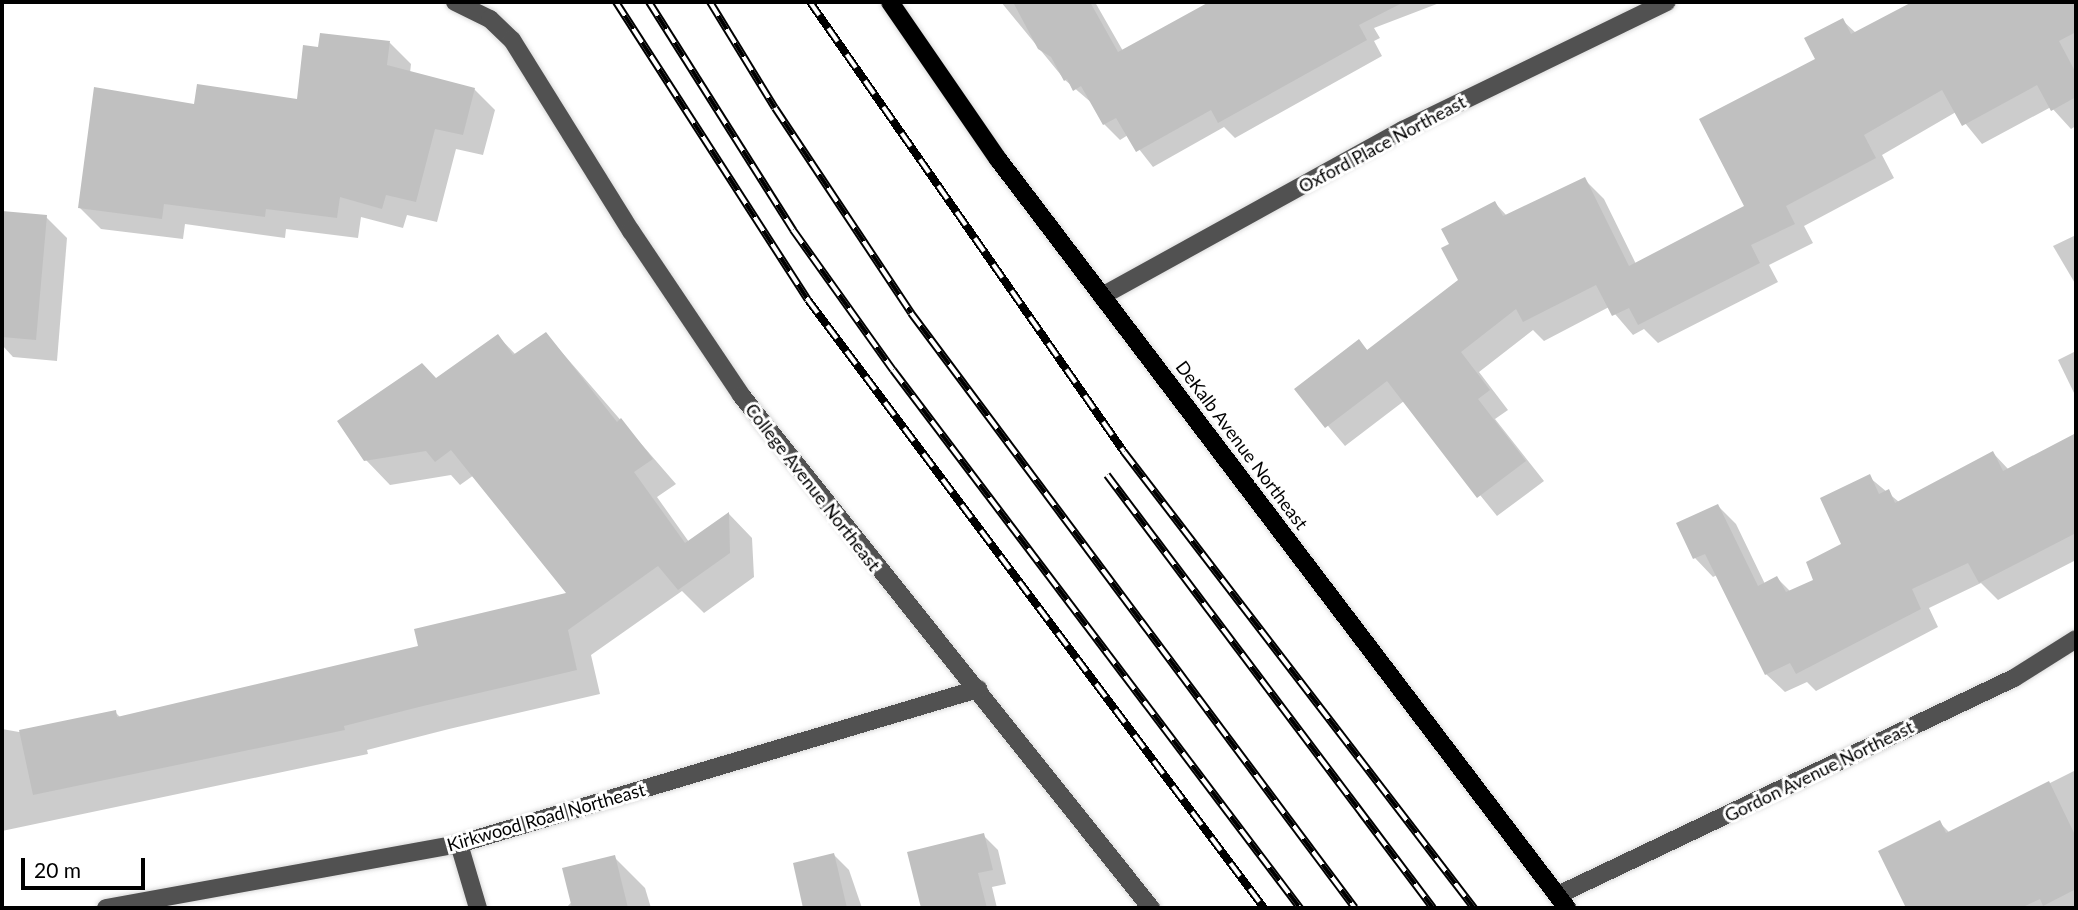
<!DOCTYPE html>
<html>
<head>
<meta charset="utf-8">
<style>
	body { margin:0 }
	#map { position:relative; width:2078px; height:910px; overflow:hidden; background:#fff; font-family:Lato,sans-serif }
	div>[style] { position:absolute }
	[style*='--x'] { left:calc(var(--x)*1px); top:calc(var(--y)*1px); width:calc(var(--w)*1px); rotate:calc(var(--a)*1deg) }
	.shadow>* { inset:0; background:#0003 }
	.building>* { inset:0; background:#c0c0c0 }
	.roads { filter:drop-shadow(0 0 2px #dbdbdb) drop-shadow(0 0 2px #dbdbdb) }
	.minor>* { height:18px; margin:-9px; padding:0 9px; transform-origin:9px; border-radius:9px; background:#515151 }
	.major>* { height:18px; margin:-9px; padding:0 9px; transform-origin:9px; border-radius:9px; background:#000 }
	.rail>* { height:8px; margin-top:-4px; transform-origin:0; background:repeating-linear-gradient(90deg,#fff 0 16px,#000 0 32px); box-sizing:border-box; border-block:2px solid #000 }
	span { translate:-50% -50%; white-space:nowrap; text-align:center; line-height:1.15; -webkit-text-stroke:6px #fff; paint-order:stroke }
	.street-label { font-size:18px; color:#000 }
	.frame { position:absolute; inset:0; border:4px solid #000; pointer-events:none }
	.scale { position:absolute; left:21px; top:858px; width:124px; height:32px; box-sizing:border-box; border:4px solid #000; border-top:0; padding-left:9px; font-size:21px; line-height:24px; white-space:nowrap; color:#000; -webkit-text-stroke:5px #fff; paint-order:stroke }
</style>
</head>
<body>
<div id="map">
	<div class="shadow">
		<i style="clip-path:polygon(1001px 2px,1095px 2px,1123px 51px,1210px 2px,1442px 2px,1374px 28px,1380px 38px,1374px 41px,1382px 56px,1235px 138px,1224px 127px,1153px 167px,1128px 135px,1120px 140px,1104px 124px,1093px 104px,1065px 80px)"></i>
		<i style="clip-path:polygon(1914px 2px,2076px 2px,2076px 126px,2071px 129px,2051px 107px,1982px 144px,1956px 112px,1882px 155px,1894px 178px,1804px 226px,1813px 243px,1769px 265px,1778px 282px,1658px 343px,1644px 329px,1633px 335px,1609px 307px,1544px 341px,1533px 330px,1479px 372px,1508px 410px,1495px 419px,1544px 481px,1497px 516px,1404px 401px,1345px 446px,1297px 389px,1359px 341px,1368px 351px,1460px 280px,1495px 203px,1507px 216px,1585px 180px,1604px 199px,1636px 264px,1746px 207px,1818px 60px,1842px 20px,1856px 33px)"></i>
		<i style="clip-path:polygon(390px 43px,411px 64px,410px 73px,474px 89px,495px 110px,483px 155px,456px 149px,437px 222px,407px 215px,403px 228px,361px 217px,358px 238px,286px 229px,285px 238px,185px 224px,183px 239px,101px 229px,80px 208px,196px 106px,298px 101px,320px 49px)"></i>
		<i style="clip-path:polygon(2px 213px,46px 217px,67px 238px,57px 361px,13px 357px,2px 345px)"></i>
		<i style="clip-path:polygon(2076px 235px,2076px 285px,2053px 246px)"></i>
		<i style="clip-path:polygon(546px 334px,676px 484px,657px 497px,689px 542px,729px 514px,752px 538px,754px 577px,704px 613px,682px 591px,591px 655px,600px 694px,449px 729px,367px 750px,368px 754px,2px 831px,2px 729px,19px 732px,115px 712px,121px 718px,420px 647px,569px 594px,474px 475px,460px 485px,451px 475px,390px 485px,366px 460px,436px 380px,498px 336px,516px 355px)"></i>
		<i style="clip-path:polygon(2076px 351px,2076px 397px,2058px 360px)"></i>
		<i style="clip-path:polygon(2076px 435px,2076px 560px,1998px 600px,1981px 583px,1929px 608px,1938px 627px,1816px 691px,1807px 682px,1785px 692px,1766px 674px,1717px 575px,1713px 577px,1695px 558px,1679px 524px,1718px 506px,1736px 524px,1765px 584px,1777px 578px,1791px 592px,1815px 581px,1844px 545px,1869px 477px,1899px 502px,1993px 453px,2009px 470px)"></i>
		<i style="clip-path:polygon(2076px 770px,2076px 908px,1908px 908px,1880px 852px,1939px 822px,1950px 833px)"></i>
		<i style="clip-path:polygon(983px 835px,998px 850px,1006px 884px,992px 887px,997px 908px,923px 908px,910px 854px)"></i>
		<i style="clip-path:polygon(834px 855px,849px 870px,862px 908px,805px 908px,795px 865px)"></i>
		<i style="clip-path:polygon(614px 857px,645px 888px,651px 908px,566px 908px)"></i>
	</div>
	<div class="building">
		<i style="clip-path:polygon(1013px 2px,1090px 2px,1118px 52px,1209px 2px,1404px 2px,1359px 25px,1367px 40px,1218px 123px,1211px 110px,1136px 152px,1116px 118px,1103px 125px,1081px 86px,1073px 91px,1067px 79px,1064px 81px,1051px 57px,1038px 49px)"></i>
		<i style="clip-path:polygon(1912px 2px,2076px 2px,2076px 32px,2059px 41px,2076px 73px,2076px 97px,2051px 111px,2037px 85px,1962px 126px,1942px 90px,1864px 135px,1876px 158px,1786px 206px,1795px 224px,1751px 245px,1760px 263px,1638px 325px,1629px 308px,1612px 316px,1596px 285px,1523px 322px,1516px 309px,1461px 352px,1490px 390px,1478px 399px,1526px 461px,1477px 498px,1387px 381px,1325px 428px,1294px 389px,1359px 339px,1367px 350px,1458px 280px,1441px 248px,1449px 244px,1441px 229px,1495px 201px,1503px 216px,1585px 177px,1629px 266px,1744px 206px,1699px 119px,1815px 59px,1804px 38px,1843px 18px,1851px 34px)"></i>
		<i style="clip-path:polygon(320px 33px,390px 41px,387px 65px,475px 88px,463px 135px,435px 129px,416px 202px,386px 195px,382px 209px,340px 197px,337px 218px,266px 209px,265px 217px,164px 204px,162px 219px,78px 208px,94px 87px,194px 104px,197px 84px,297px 99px,303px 45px,318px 47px)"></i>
		<i style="clip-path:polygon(2px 211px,47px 215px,36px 340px,2px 337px)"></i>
		<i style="clip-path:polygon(546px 332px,617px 422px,621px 418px,653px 459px,634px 472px,685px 543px,729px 512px,730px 553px,678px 590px,658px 566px,568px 630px,577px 670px,423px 706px,344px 726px,345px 730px,33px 795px,19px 730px,116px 710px,117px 717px,418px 646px,414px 629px,566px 593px,451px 450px,435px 462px,426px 451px,364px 461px,337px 421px,422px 363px,436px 378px,498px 334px,513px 355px)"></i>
		<i style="clip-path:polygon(2076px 433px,2076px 533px,1979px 583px,1968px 563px,1912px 589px,1921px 609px,1796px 674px,1790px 663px,1765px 675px,1705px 554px,1693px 559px,1676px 523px,1718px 504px,1758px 586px,1777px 576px,1786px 592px,1813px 580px,1806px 562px,1841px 544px,1820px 498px,1870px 474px,1879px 494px,1889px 489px,1895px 503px,1993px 451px,2003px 471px)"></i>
		<i style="clip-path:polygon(2049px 781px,2076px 837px,2076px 889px,2043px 906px,2040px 899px,2021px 908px,1906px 908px,1878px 851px,1940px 820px,1946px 833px)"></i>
		<i style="clip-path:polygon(984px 833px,993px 870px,978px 873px,987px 908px,921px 908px,907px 852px)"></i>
		<i style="clip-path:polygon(834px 853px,847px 908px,803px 908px,793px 863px)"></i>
		<i style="clip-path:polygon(615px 855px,628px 908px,572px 908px,562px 868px)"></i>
	</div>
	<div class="roads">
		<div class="minor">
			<i style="--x:455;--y:2;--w:39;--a:26"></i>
			<i style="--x:490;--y:19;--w:30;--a:44"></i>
			<i style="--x:512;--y:40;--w:225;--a:58.1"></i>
			<i style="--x:631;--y:231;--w:197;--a:56.1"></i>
			<i style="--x:741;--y:395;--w:657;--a:51.37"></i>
			<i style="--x:1102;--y:296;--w:344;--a:-28.9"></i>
			<i style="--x:1403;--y:130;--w:293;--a:-25.9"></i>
			<i style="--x:459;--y:844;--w:67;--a:73.5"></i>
			<i style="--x:1558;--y:895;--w:505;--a:-25.45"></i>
			<i style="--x:2014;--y:678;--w:73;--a:-32.2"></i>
			<i style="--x:106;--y:908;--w:359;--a:-10.3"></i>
			<i style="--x:459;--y:844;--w:542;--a:-16.63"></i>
		</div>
		<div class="major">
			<i style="--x:890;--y:2;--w:191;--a:55.5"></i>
			<i style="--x:998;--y:159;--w:941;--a:52.78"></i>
		</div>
	</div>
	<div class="rail">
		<i style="--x:616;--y:2;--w:354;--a:57.2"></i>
		<i style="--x:808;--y:300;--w:760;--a:53.13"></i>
		<i style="--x:649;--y:2;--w:270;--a:57.7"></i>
		<i style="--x:793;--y:230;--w:172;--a:54.5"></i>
		<i style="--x:893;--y:370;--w:675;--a:52.89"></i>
		<i style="--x:710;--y:2;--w:124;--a:58.5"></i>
		<i style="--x:775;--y:108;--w:246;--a:56.4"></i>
		<i style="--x:911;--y:313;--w:742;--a:53.27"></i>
		<i style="--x:810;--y:2;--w:549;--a:55.09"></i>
		<i style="--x:1124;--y:452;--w:575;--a:52.49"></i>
		<i style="--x:1107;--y:475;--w:542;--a:53.02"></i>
	</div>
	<div class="street-label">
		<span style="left:1382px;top:144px;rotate:-28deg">Oxford Place Northeast</span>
		<span style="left:1242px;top:445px;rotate:53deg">DeKalb Avenue Northeast</span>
		<span style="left:813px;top:487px;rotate:52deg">College Avenue Northeast</span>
		<span style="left:1819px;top:771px;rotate:-26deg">Gordon Avenue Northeast</span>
		<span style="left:546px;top:817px;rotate:-16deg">Kirkwood Road Northeast</span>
	</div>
	<div class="frame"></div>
	<div class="scale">20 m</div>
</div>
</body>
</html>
